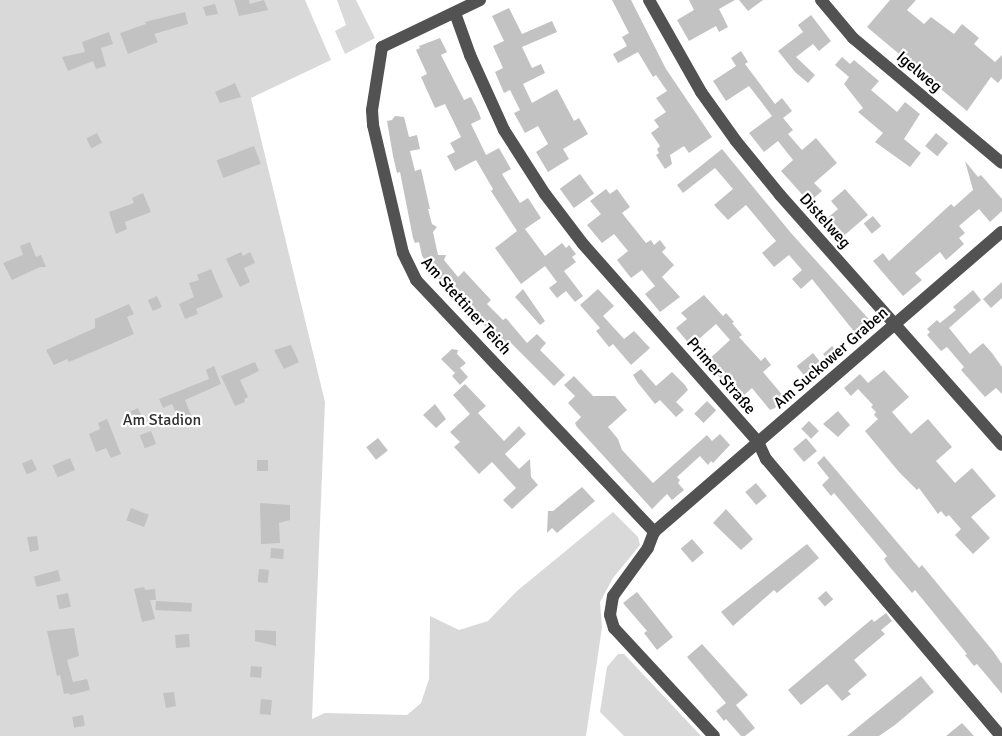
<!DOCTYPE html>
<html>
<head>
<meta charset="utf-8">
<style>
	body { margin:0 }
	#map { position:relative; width:1002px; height:736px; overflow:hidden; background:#fff; font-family:Signika,sans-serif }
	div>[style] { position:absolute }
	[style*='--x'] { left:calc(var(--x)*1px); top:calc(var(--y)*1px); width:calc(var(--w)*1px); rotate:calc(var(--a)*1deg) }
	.green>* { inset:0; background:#d9d9d9 }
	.building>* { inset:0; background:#c2c2c2; transform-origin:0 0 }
	.minor>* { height:12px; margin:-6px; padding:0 6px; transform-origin:6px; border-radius:6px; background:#525252 }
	span { translate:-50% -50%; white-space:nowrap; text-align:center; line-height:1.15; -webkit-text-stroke:4.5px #fff; paint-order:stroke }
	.street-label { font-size:16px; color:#000 }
	.park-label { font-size:16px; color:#303030 }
</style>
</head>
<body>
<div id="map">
	<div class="green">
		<i style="clip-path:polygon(0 0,305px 0,331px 60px,251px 98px,325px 402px,312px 719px,325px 713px,407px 715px,421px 703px,429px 679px,430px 616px,459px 630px,488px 621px,517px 591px,613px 512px,638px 537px,640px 545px,613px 578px,600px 602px,602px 627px,586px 736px,0 736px)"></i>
		<i style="clip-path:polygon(337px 0,356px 0,375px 38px,345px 54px,335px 31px,346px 25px)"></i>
		<i style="clip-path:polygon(618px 654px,624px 654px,701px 736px,624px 736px,600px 712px,607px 667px)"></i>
	</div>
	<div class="building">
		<i style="clip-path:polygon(234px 0,249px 0,250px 4px,264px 0,268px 10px,239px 16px)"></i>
		<i style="clip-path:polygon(612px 0,631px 0,666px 69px,712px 137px,689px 153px,684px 146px,670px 155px,672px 164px,665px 169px,656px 155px,659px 153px,657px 149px,660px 146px,651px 133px,659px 127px,654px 120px,666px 112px,656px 98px,667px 91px,656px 75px,653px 77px,638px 52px,618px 63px,613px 54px,627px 46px,622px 37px,629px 33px)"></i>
		<i style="clip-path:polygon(689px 0,735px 0,719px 9px,728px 27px,719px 32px,716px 26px,689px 41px,677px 20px,694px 10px)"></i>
		<i style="clip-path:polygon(739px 0,763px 0,748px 11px)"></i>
		<i style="clip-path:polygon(890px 0,916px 0,907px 10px,924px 24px,931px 17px,954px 34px,962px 24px,979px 38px,974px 44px,995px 62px,1002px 55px,1002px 78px,998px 83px,991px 77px,967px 111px,867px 27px)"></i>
		<i style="clip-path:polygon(215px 4px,218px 14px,206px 16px,203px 7px)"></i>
		<i style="clip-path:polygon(509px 8px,522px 34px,552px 21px,557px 32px,522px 47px,532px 68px,541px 64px,545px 73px,523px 84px,532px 103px,557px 89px,574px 121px,579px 118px,588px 134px,563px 149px,569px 159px,548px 172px,536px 152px,548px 144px,538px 126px,525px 133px,514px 113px,520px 110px,510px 90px,504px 93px,495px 72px,503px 68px,493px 46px,504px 41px,492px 16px)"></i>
		<i style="clip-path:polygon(185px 12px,188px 24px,154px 34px,158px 42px,128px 54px,120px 33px,146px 24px,145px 22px)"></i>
		<i style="clip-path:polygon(811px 15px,831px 41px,819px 51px,813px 44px,796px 57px,815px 75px,808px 83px,795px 72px,778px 51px,803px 32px,798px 25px)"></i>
		<i style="clip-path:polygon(109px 32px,113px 44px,101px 48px,106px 66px,96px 69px,93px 61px,68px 71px,62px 57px,85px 52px,82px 42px)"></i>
		<i style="clip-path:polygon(440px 38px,447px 52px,441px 55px,464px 100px,471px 97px,479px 113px,481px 119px,471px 124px,486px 155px,499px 148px,511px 169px,502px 174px,520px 203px,528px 198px,541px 218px,525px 229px,545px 256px,562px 243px,566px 248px,569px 245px,576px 254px,572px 257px,576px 262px,564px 271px,583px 296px,575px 302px,566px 291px,557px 298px,549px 288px,557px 282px,545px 266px,521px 284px,495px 248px,517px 231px,491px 191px,493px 189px,476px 160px,455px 171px,447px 156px,455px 152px,450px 143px,461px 137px,445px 104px,435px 108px,421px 77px,427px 74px,416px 50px,420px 48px,419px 46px)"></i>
		<i style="clip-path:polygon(741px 51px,748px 62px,745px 64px,775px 104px,782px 98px,792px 111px,783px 118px,793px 130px,788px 134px,802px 150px,816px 138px,837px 163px,814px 183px,822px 191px,809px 202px,781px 171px,793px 160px,778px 141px,764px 152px,749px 133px,772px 116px,749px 86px,726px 101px,713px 81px,736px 66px,731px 58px)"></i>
		<i style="clip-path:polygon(842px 57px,850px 64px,854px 60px,879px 81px,871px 90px,897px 112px,905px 102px,920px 114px,904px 139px,921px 153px,910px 167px,875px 142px,883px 133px,858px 112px,863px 108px,844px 84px,849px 77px,835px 65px)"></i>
		<i style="clip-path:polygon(235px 83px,241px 97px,220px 103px,215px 92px)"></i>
		<i style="clip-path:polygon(395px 116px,404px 117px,409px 137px,417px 135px,420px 149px,410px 151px,415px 171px,421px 169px,430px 209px,428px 209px,432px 224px,437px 227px,433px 232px,438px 255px,446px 255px,444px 260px,458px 277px,464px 271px,491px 300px,487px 304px,503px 320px,506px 318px,527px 343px,537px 334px,546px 343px,540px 350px,565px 375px,554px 386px,510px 342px,505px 347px,448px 287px,446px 289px,422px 256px,419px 242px,415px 243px,413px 238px,400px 172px,397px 173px,393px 156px,387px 121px,392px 120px)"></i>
		<i style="left:97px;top:133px;width:11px;height:12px;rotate:63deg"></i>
		<i style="left:936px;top:133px;width:16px;height:17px;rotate:40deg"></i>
		<i style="left:254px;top:146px;width:19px;height:40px;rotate:69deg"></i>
		<i style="clip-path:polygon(722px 149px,791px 233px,875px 326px,860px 339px,812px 279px,801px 289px,792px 279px,802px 270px,789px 255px,774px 267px,762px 253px,776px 241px,746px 205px,728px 220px,714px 205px,733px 189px,715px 168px,683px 193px,677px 185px)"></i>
		<i style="clip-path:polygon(965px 161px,978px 177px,981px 175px,1002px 199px,1002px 211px,990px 222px,979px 209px,959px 226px,965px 233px,959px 238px,964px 244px,946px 260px,940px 252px,915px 273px,922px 280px,903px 296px,873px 261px,883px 253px,889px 261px,951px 204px,954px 207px,973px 190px)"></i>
		<i style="left:580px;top:174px;width:24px;height:25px;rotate:54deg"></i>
		<i style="clip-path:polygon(606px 189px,610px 194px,617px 189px,630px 207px,622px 213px,646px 243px,651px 240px,654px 245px,660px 240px,666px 248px,662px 252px,674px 265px,662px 277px,680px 297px,660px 312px,645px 294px,655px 286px,642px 270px,631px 278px,617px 260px,628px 251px,614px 234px,602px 243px,587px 225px,601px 214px,590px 201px)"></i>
		<i style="clip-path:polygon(845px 189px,868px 215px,840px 239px,824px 221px,838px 209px,831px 201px)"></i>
		<i style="clip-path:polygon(143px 193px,151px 212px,125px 222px,127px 229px,116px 234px,109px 212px,134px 203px,132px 198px)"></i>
		<i style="left:873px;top:216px;width:13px;height:12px;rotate:51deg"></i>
		<i style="clip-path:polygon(30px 242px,36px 257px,41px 255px,46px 267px,40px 267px,12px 280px,3px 263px,23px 255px,20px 246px)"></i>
		<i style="clip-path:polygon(241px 252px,243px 256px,250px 252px,255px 263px,244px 268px,250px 282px,240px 287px,226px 259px)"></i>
		<i style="clip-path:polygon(211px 269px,223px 297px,196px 309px,198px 314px,185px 319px,179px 304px,194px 297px,189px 283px,199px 280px,197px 275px)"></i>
		<i style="clip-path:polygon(1002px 282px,1002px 298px,991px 308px,983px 299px)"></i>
		<i style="clip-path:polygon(523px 289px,545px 321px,540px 325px,515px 297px)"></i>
		<i style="clip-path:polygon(598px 289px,614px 306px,603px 316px,624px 339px,634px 331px,650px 348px,631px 365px,613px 344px,609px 347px,596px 331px,600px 328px,580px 305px)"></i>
		<i style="clip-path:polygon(973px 290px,981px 300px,949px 328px,970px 354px,983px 343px,992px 353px,1002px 367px,1002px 394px,996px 388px,985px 397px,961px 370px,964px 367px,947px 347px,941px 351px,927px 335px,930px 332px,927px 329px,937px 320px,940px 323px,956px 310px,953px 307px)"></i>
		<i style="clip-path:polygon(704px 295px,723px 316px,726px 313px,734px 322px,732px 323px,742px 335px,739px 337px,761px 361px,765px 357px,771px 365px,763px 372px,784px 397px,775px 408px,770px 410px,752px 388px,742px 397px,725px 376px,721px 379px,706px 362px,730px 340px,716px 324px,691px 346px,676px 328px,687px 319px,681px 313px)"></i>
		<i style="left:157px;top:296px;width:12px;height:10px;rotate:66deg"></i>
		<i style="clip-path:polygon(129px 304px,134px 314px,127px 317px,134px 334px,69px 362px,67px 359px,54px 365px,46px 350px,95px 328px,95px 319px)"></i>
		<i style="clip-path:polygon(291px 345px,299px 362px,284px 369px,274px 350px)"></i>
		<i style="left:832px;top:346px;width:12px;height:12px;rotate:48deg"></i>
		<i style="clip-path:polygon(452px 349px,458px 350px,457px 354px,466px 363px,460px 368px,468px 377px,460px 385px,452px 376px,459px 369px,455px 373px,441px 359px)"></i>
		<i style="left:813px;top:353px;width:14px;height:21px;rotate:51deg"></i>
		<i style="clip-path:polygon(255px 362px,259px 371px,240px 380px,248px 397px,244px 399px,245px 402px,235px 406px,221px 376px)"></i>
		<i style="clip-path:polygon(214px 366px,221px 384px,185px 400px,194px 422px,183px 427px,172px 404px,163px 408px,159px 399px,209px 379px,206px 370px)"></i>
		<i style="clip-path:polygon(641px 369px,656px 386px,672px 372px,685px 385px,688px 390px,676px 402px,684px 410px,676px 417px,660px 400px,655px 404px,638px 383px,633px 375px)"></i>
		<i style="clip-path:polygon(884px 370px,909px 397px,892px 412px,911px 434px,928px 419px,952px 447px,936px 461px,955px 483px,972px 468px,996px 496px,971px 517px,990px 538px,973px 554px,955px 535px,961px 529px,949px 515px,946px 517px,941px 511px,938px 514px,919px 488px,917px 490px,899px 472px,865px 431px,878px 419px,874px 415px,876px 412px,871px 407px,873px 405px,858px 389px,851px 396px,844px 388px,860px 374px,868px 383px)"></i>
		<i style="clip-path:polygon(574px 376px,593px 396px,615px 396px,627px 410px,608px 427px,618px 439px,622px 450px,653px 483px,707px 435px,712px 441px,720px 434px,730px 445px,713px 463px,711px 461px,708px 465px,700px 456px,677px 477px,680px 480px,678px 483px,684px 490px,672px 500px,667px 494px,652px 509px,577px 427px,575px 423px,581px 417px,568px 403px,575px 396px,564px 385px)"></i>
		<i style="clip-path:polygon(465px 384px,486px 406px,478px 413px,504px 441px,519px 426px,526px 434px,505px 454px,519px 469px,530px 459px,531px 477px,538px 485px,512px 509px,503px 500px,516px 488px,492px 462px,479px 474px,454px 447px,460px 442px,450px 432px,470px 414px,453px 395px)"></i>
		<i style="left:707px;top:401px;width:13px;height:18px;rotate:45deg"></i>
		<i style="clip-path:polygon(435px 404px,446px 419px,436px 428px,423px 415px)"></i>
		<i style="left:138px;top:408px;width:12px;height:12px;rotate:66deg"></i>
		<i style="clip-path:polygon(838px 411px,850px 425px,838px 437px,823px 424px)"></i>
		<i style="clip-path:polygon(107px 419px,121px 454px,111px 458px,106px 448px,96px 452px,89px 434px,100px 429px,98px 423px)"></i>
		<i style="left:809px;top:421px;width:14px;height:11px;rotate:45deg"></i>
		<i style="left:151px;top:431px;width:14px;height:12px;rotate:69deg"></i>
		<i style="left:378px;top:438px;width:16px;height:15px;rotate:52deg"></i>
		<i style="left:806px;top:438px;width:17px;height:17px;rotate:50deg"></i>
		<i style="clip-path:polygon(824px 456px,919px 568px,922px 565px,993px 651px,1002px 664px,1002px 694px,977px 664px,974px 666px,965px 655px,967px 654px,915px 590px,912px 593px,889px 566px,884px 559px,887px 556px,834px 493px,831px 496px,822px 485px,829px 478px,817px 463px)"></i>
		<i style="left:70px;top:458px;width:13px;height:19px;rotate:67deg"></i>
		<i style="left:32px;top:459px;width:12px;height:11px;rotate:66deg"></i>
		<i style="left:257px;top:460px;width:11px;height:11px"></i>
		<i style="left:756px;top:483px;width:17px;height:14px;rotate:50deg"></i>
		<i style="clip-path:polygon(582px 487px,595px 501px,557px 533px,552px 528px,547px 533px,548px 511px,553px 511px)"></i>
		<i style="clip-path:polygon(260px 503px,290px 505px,290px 520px,279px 523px,280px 543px,261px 544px)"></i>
		<i style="left:131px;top:508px;width:19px;height:13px;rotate:21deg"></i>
		<i style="clip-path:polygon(726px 509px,753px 539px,741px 550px,713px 523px)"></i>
		<i style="clip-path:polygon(37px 536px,39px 550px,30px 552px,27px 537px)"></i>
		<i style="left:692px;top:539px;width:18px;height:15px;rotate:49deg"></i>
		<i style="clip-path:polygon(807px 544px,819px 558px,777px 593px,774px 590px,733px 626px,721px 612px)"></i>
		<i style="left:271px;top:548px;width:13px;height:10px;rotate:4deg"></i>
		<i style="left:259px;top:569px;width:10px;height:13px;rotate:6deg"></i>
		<i style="left:58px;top:570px;width:11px;height:25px;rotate:75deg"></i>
		<i style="clip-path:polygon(144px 587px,145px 590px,155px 589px,156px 600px,150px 600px,155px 619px,142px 622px,134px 589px)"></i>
		<i style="left:826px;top:591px;width:11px;height:11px;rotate:49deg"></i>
		<i style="clip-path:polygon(637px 592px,673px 637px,657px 650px,644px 633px,647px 631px,623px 603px)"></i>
		<i style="left:68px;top:593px;width:14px;height:12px;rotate:78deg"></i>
		<i style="left:156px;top:601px;width:36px;height:9px;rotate:3deg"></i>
		<i style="clip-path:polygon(886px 613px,892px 621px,881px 630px,885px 634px,854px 660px,867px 675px,848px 691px,851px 694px,842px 701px,827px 684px,801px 705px,788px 690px,872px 619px,874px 622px)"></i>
		<i style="clip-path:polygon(74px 628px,79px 656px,67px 660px,73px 682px,87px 679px,90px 690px,70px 695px,69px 693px,64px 694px,60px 675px,57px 676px,47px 631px)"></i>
		<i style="clip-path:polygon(255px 630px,276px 631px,276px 646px,255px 641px)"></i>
		<i style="left:189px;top:634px;width:13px;height:14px;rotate:86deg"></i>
		<i style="clip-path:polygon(702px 644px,748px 695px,736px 705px,755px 728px,745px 736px,741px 736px,726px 719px,724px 721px,716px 711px,726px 703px,687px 657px)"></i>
		<i style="left:251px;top:666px;width:11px;height:11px;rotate:5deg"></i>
		<i style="clip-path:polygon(921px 676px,934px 692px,895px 725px,879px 736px,847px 736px)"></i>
		<i style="clip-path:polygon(174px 692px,176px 706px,166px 708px,163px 693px)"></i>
		<i style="left:261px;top:699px;width:11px;height:15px;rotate:5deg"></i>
		<i style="left:83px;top:715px;width:11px;height:11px;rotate:80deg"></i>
		<i style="clip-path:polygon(962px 723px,974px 736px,946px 736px)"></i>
	</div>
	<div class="minor">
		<i style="--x:480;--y:0;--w:109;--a:154.4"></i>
		<i style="--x:382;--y:47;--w:64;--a:99"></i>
		<i style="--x:372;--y:110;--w:15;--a:86"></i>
		<i style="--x:373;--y:125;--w:131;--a:76.8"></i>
		<i style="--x:403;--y:253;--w:30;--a:64"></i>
		<i style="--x:416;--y:280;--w:347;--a:46.6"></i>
		<i style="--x:649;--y:0;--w:106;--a:60.5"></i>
		<i style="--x:701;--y:92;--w:60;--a:54.5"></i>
		<i style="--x:736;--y:141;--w:70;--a:50.8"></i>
		<i style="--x:780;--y:195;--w:334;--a:48.4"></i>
		<i style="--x:821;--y:0;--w:50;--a:49.9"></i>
		<i style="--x:853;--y:38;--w:194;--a:40"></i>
		<i style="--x:455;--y:13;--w:45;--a:70.3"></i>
		<i style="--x:470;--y:55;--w:82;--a:65.6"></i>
		<i style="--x:504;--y:130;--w:76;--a:57.4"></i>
		<i style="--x:545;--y:194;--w:63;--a:52.8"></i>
		<i style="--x:583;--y:244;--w:264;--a:48.5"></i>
		<i style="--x:758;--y:442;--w:19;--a:65"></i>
		<i style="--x:766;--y:459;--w:363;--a:49.7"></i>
		<i style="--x:654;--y:532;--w:459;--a:-40.8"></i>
		<i style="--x:654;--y:532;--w:17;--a:111"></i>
		<i style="--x:648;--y:548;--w:59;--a:126.1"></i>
		<i style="--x:613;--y:596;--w:19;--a:99"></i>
		<i style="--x:610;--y:615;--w:14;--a:73"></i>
		<i style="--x:614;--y:628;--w:147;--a:47.2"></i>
	</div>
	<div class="street-label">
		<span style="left:919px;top:72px;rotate:40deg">Igelweg</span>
		<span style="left:825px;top:221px;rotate:48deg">Distelweg</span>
		<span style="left:466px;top:306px;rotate:48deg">Am Stettiner Teich</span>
		<span style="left:831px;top:358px;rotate:-41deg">Am Suckower Graben</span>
		<span style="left:721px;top:376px;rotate:49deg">Primer Straße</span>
	</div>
	<div class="park-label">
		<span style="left:162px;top:420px">Am Stadion</span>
	</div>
</div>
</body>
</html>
